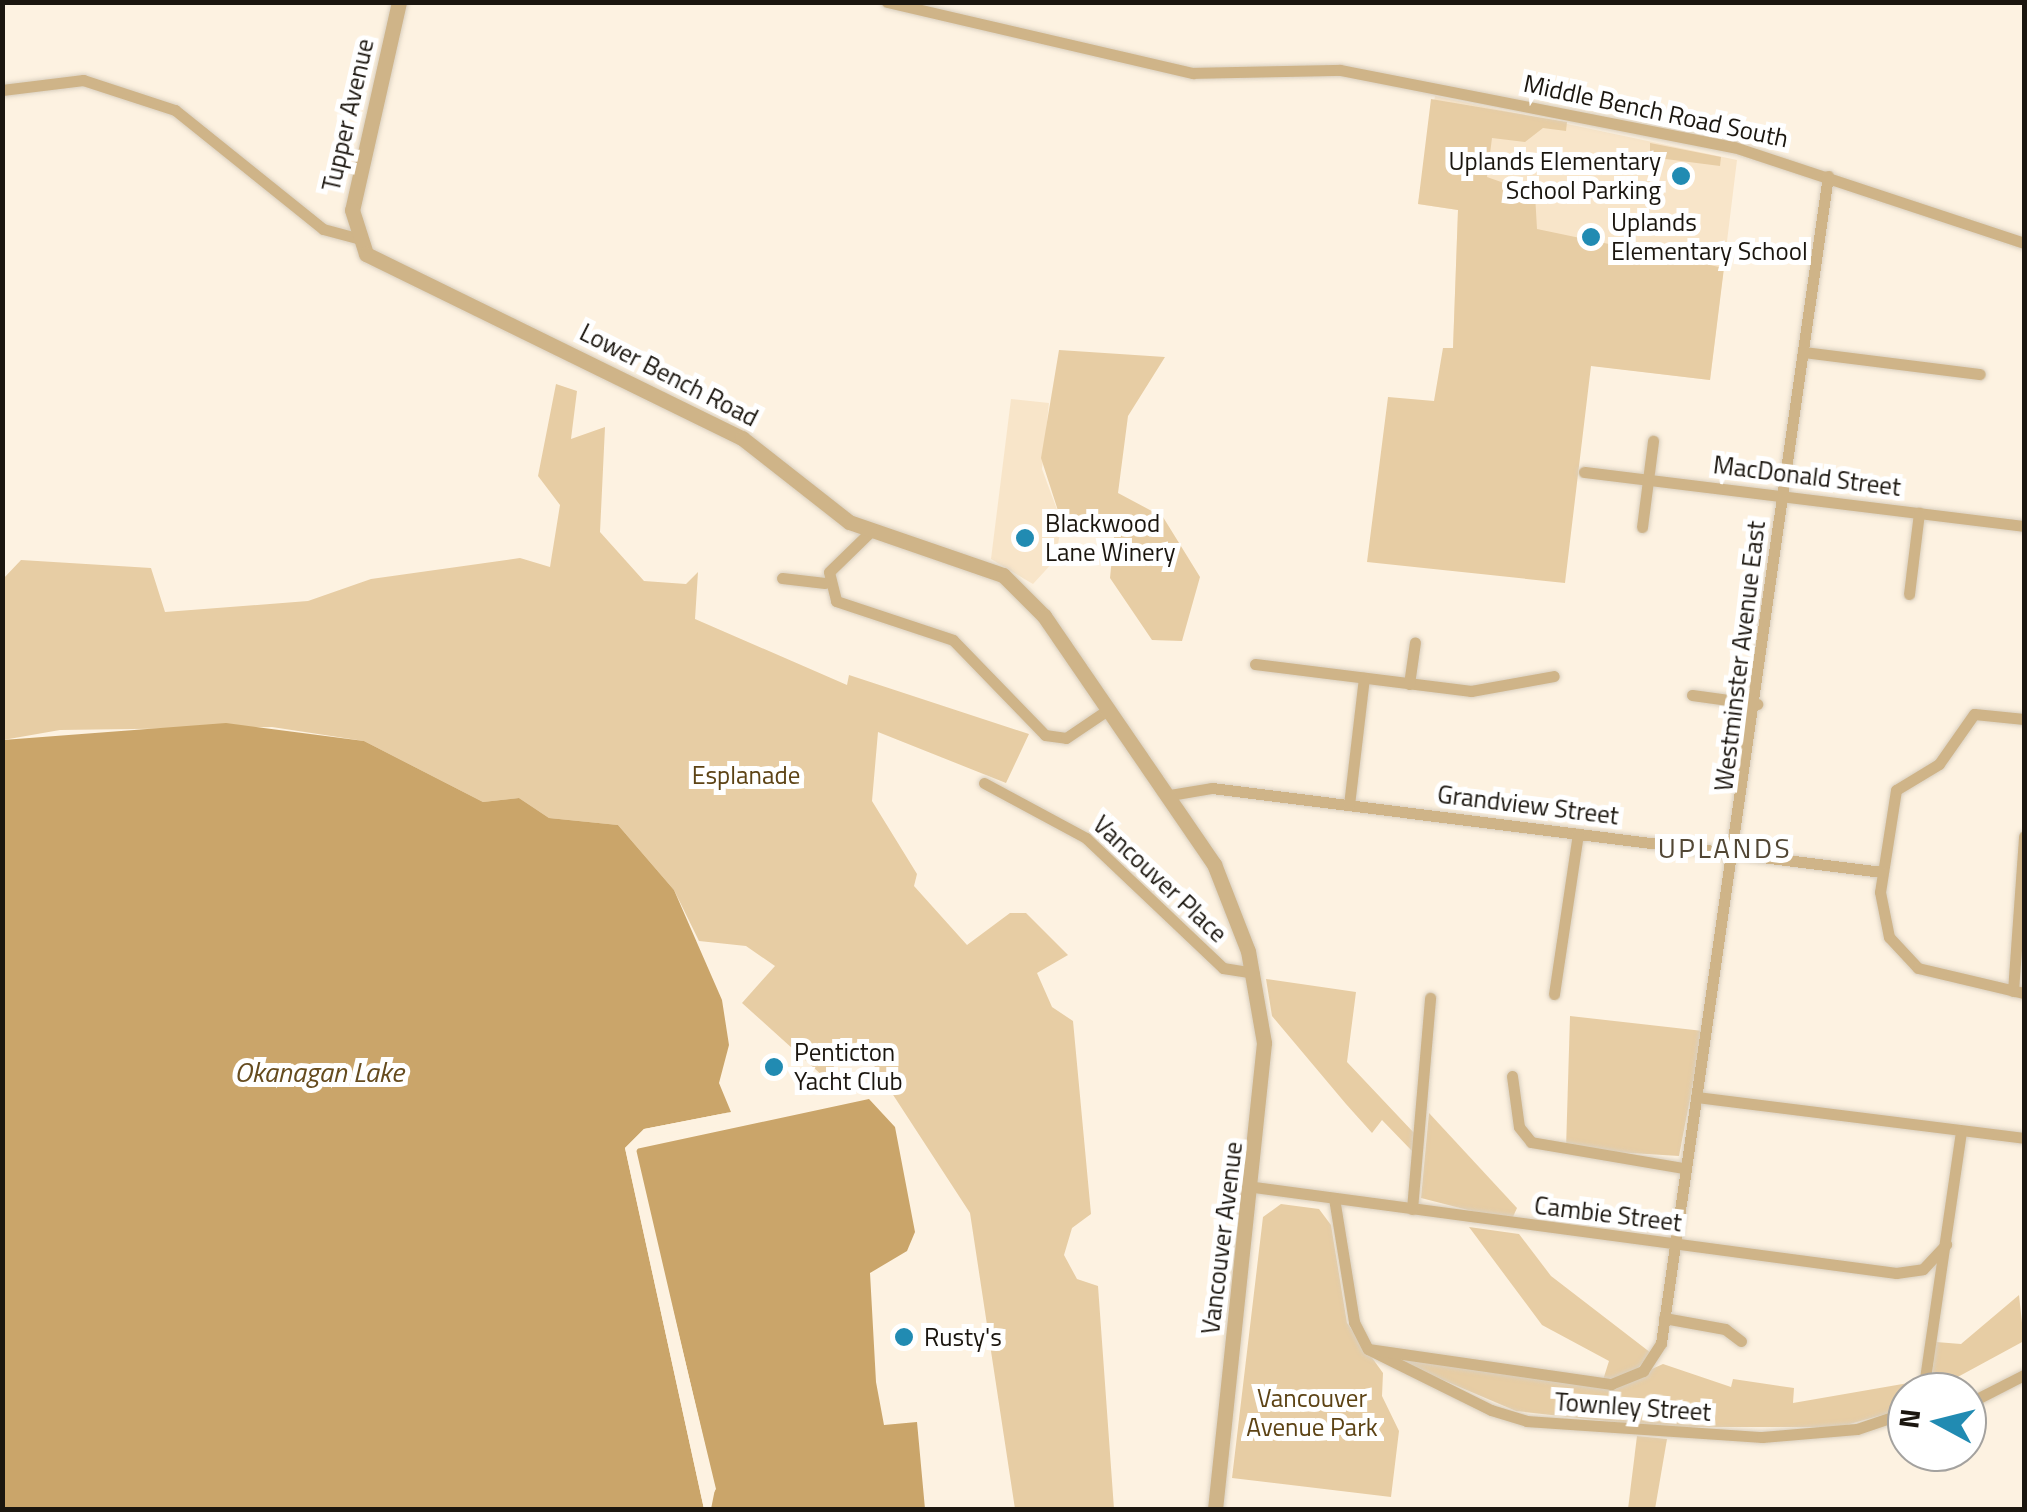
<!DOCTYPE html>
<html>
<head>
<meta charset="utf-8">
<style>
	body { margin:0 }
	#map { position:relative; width:2027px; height:1512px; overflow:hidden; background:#fdf2e1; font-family:"Titillium Web",sans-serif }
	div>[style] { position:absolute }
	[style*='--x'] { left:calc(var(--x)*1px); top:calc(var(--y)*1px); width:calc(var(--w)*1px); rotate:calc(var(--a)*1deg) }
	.built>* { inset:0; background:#f8e5c9 }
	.green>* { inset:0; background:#e7cda4 }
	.water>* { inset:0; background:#caa56a }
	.pier>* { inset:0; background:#fdf2e1 }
	.roads { filter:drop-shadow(0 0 2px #d9cfbf) drop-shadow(0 0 2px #d9cfbf) }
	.minor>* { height:11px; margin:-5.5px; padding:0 5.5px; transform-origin:5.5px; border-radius:5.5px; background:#cfb488 }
	.tertiary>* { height:15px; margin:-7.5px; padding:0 7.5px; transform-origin:7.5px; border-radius:7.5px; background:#cfb488 }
	.dots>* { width:28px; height:28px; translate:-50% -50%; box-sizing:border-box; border:5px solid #fff; border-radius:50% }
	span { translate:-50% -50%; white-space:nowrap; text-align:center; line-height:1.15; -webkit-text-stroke:10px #fff; paint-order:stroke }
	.street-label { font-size:25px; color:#1b160f }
	.poi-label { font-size:25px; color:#1b160f }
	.right { translate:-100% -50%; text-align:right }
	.left { translate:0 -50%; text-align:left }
	.park-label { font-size:25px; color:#5d4315 }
	.neighbourhood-label { font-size:28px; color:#524735; letter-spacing:2.5px }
	.water-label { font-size:28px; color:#654b1e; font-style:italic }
	.frame { position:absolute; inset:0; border:5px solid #1b160f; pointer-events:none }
	.north { position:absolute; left:1887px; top:1372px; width:100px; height:100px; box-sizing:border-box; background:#fff; border:2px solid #a4a29f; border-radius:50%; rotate:277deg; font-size:28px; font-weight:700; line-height:40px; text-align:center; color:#1b160f }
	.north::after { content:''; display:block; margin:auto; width:35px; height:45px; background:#218bb2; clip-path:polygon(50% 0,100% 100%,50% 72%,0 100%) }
</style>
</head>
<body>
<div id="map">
	<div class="built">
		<i style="clip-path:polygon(1435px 96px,1737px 160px,1710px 380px,1453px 349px,1458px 210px,1418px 204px)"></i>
		<i style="clip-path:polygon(1011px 399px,1049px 403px,1042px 469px,1062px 523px,1055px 560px,1033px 584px,991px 559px)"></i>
	</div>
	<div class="green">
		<i style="clip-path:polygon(1431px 99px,1567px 122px,1566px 131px,1543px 128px,1525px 142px,1492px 138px,1487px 177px,1535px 194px,1537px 229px,1724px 268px,1710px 380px,1591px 366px,1565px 583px,1367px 562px,1388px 397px,1434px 401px,1443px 348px,1453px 348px,1458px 210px,1418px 204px)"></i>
		<i style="clip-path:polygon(1650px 143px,1721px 157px,1720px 166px,1650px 157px)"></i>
		<i style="clip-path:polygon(1059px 350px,1165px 357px,1128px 416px,1118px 493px,1163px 517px,1200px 577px,1182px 641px,1152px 640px,1110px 578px,1114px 537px,1062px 523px,1041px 458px)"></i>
		<i style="clip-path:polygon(556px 384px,577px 391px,571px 439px,605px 427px,600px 532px,644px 581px,686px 584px,698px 572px,695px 619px,847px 685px,849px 675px,1029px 734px,1006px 783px,878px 732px,872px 801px,917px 874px,914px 886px,967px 945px,1010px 913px,1026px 913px,1068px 955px,1037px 973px,1052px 1007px,1073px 1021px,1091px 1214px,1072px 1228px,1064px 1255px,1077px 1279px,1098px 1286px,1114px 1509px,1015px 1509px,970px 1213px,858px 1041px,824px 1077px,742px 1003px,775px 966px,746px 946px,699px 941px,674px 890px,618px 825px,549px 818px,519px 798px,483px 802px,364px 741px,272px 727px,60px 730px,3px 740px,3px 579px,21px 560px,151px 568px,165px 612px,308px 601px,371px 579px,520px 558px,550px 567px,560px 505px,538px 476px)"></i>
		<i style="clip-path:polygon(1266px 979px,1356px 992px,1347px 1062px,1415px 1134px,1412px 1151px,1382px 1120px,1372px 1133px,1346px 1104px,1272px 1016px)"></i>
		<i style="clip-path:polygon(1570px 1016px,1703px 1031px,1679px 1156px,1566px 1149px)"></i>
		<i style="clip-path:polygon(1429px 1113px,1517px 1208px,1511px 1221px,1421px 1198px)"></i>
		<i style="clip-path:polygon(1281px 1204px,1319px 1209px,1331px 1225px,1347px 1323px,1383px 1373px,1382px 1396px,1399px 1431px,1391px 1497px,1232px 1478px,1263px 1217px)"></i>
		<i style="clip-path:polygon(1469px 1227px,1519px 1234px,1551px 1276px,1651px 1353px,1633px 1374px,1603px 1380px,1609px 1361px,1542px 1325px)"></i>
		<i style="clip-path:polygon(2019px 1295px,2024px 1341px,1930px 1392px,1936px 1342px,1961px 1344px)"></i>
		<i style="clip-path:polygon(1389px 1357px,1612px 1387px,1663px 1364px,1731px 1387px,1733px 1379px,1794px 1388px,1793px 1403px,1920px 1381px,1900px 1410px,1839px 1427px,1659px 1427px,1516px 1411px)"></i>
		<i style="clip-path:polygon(1637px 1436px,1667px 1439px,1655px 1509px,1628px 1509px)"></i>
	</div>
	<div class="water">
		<i style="clip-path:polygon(226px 723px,364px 741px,483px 802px,519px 798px,549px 818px,618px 825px,674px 890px,722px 1000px,729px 1045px,719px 1083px,731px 1112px,644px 1129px,625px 1148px,704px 1509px,3px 1510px,3px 740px)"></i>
		<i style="clip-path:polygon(869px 1099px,895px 1127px,915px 1232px,907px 1251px,870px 1273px,876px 1382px,884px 1425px,917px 1422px,925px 1509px,711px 1509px,715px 1489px,636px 1149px)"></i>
	</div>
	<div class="pier">
		<i style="clip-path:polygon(731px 1112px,646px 1133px,634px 1140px,630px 1148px,641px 1137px,734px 1125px,642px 1142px,635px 1153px,716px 1489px,704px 1509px,625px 1148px,644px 1129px)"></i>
	</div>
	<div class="roads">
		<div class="minor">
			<i style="--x:887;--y:2;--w:314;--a:13.1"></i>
			<i style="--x:1193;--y:73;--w:147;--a:-1.2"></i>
			<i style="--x:1340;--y:70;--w:401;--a:11.1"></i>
			<i style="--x:1734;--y:147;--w:305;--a:18.3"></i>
			<i style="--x:2;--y:90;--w:82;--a:-7"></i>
			<i style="--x:83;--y:80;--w:97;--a:18.1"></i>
			<i style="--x:175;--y:110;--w:190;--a:38.8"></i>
			<i style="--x:323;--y:229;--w:34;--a:15"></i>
			<i style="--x:1803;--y:352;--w:178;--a:7.1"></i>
			<i style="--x:1584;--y:472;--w:443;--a:7"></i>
			<i style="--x:1642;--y:527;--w:87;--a:-82.7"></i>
			<i style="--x:870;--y:532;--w:57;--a:135.7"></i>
			<i style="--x:829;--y:572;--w:30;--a:76"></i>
			<i style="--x:836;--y:601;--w:123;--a:18.4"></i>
			<i style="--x:953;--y:640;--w:132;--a:45.9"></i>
			<i style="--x:1045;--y:735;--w:21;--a:8"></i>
			<i style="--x:1066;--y:738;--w:52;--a:-34"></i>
			<i style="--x:782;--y:578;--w:43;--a:6.6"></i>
			<i style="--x:1909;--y:594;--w:82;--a:-83"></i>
			<i style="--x:1255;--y:664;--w:218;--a:7.1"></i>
			<i style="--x:1471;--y:691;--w:84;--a:-10.2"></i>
			<i style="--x:1409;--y:684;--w:42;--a:-81.9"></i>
			<i style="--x:1692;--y:695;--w:66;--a:7.9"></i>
			<i style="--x:2024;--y:719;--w:50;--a:-174.3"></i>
			<i style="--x:1974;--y:714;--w:61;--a:125"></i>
			<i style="--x:1939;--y:764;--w:50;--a:148.8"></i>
			<i style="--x:1896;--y:790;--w:103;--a:98.9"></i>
			<i style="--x:1880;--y:892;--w:46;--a:78.7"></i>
			<i style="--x:1889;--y:937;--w:42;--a:46.9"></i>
			<i style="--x:1918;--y:968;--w:109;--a:13.3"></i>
			<i style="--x:984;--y:783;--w:116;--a:28.3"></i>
			<i style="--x:1086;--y:838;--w:189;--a:43.5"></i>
			<i style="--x:1223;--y:968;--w:31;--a:9"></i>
			<i style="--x:1170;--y:795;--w:43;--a:-9.5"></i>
			<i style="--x:1212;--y:788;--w:675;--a:7.15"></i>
			<i style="--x:1349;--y:805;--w:128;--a:-83.3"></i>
			<i style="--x:2013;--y:991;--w:155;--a:-85.9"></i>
			<i style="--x:1554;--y:994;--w:162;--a:-81.5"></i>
			<i style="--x:1512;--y:1076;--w:51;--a:82.2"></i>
			<i style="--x:1519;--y:1127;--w:19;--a:51"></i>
			<i style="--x:1531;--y:1142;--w:154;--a:9.7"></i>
			<i style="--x:1696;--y:1097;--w:331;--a:7.1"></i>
			<i style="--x:1254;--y:1187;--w:648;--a:7.63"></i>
			<i style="--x:1896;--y:1273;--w:27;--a:-8"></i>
			<i style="--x:1923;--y:1269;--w:34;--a:-47"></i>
			<i style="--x:1334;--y:1198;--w:126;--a:80.8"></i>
			<i style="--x:1354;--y:1322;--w:30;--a:63"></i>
			<i style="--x:1368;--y:1349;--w:137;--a:26.4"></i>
			<i style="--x:1491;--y:1410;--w:37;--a:17"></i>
			<i style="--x:1526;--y:1421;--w:237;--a:3.9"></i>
			<i style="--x:1762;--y:1437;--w:95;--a:-4.8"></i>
			<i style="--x:1857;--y:1429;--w:53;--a:-18.8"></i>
			<i style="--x:1412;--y:1209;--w:212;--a:-85.1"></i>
			<i style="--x:1664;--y:1318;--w:62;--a:10.2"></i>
			<i style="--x:1725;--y:1329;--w:20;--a:37"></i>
			<i style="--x:1368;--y:1349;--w:246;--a:8.2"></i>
			<i style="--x:1611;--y:1384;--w:35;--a:-22"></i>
			<i style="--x:1643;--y:1371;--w:33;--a:-57"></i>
			<i style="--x:1661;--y:1343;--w:1179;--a:-81.86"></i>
			<i style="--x:1923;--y:1392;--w:264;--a:-81.7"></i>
			<i style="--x:1967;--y:1404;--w:64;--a:-27"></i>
		</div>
		<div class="tertiary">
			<i style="--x:399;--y:2;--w:213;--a:102.7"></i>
			<i style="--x:352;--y:210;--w:46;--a:72.3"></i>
			<i style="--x:366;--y:254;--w:419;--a:26.1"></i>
			<i style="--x:742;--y:438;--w:136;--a:38.1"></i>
			<i style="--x:849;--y:522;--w:163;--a:19"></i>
			<i style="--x:1003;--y:575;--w:58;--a:45"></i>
			<i style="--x:1044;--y:616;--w:301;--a:55.6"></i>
			<i style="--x:1214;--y:864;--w:93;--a:68.7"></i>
			<i style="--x:1248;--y:951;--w:93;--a:80.1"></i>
			<i style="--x:1264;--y:1043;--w:470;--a:96"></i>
		</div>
	</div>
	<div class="dots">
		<i style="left:1681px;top:176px;background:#218bb2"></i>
		<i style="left:1591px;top:237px;background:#218bb2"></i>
		<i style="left:1025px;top:538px;background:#218bb2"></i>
		<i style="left:774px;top:1067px;background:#218bb2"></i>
		<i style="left:904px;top:1337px;background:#218bb2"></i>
	</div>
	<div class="street-label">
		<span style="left:1656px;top:111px;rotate:12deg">Middle Bench Road South</span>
		<span style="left:348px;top:115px;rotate:-77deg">Tupper Avenue</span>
		<span style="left:669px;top:375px;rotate:27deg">Lower Bench Road</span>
		<span style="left:1807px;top:476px;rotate:7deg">MacDonald Street</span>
		<span style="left:1740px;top:656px;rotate:-83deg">Westminster Avenue East</span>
		<span style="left:1528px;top:805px;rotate:7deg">Grandview Street</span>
		<span style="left:1160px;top:879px;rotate:43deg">Vancouver Place</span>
		<span style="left:1608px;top:1214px;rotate:7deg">Cambie Street</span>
		<span style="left:1222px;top:1238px;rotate:-83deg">Vancouver Avenue</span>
		<span style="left:1633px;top:1407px;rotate:4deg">Townley Street</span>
	</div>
	<div class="poi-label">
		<span class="right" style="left:1661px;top:176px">Uplands Elementary<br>School Parking</span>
		<span class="left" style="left:1611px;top:237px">Uplands<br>Elementary School</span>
		<span class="left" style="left:1045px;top:538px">Blackwood<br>Lane Winery</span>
		<span class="left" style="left:794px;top:1067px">Penticton<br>Yacht Club</span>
		<span class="left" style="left:924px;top:1337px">Rusty's</span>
	</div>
	<div class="park-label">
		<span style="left:746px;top:775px">Esplanade</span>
		<span style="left:1312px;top:1413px">Vancouver<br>Avenue Park</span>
	</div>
	<div class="neighbourhood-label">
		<span style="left:1725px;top:848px">UPLANDS</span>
	</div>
	<div class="water-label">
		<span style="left:319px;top:1072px">Okanagan Lake</span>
	</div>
	<div class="frame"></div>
	<div class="north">N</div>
</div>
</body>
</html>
